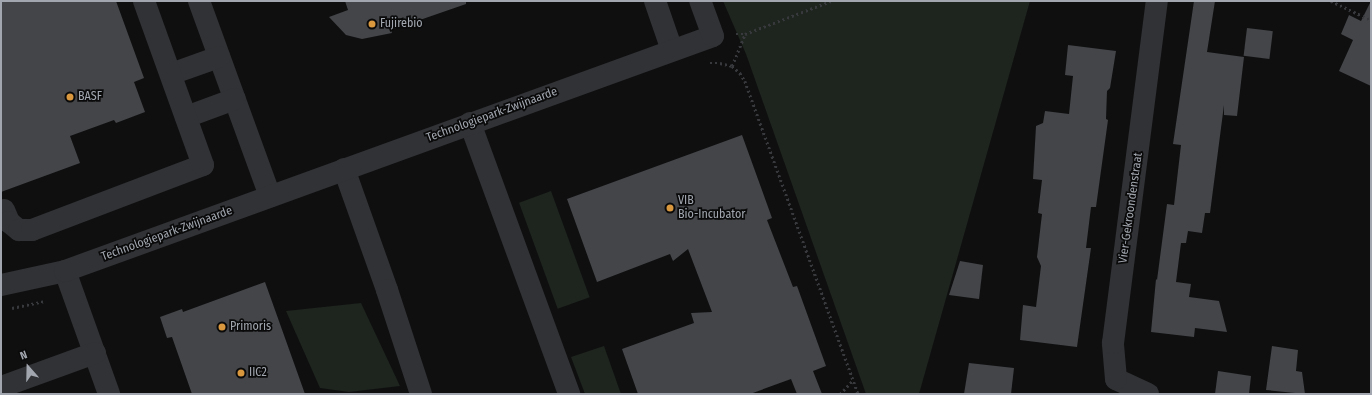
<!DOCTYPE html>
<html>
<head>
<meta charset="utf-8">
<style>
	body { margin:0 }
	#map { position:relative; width:1372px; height:395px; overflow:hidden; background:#0f0f10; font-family:"Fira Sans Condensed",sans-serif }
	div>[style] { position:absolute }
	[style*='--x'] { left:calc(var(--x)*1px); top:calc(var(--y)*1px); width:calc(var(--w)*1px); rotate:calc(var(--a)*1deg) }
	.green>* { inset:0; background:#1e241e; transform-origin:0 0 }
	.building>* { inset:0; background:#434548; transform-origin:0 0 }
	.path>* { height:2.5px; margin-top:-1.25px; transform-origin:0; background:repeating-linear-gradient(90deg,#37393c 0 2px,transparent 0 5px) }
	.minor>* { height:22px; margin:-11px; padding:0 11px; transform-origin:11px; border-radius:11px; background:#313235 }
	.dots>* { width:11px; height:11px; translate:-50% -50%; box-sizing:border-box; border:2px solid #0a0a0b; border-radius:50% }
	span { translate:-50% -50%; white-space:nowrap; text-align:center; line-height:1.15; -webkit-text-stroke:3.5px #0a0a0b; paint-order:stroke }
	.poi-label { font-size:12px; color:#a2a7af }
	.left { translate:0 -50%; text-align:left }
	.street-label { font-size:12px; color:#a2a7af }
	.frame { position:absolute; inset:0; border:2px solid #a2a7af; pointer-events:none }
	.north { position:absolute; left:8px; top:347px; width:40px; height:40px; -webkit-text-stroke:3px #0a0a0b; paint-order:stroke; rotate:340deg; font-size:11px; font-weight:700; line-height:16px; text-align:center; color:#a2a7af }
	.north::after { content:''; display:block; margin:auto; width:14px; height:18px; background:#a2a7af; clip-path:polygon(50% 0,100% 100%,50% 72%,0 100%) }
</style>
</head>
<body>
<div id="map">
	<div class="green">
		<i style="clip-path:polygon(723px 1px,1030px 1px,919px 394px,866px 394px,746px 54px)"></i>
		<i style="left:551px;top:191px;width:113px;height:34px;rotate:70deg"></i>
		<i style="clip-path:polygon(361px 303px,400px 386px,349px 392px,320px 388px,286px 311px)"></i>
		<i style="clip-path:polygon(604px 346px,621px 394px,585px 394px,571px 357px)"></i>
	</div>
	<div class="building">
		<i style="clip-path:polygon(1px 1px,116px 1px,144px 78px,134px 82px,145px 112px,116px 123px,114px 120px,70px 136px,80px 163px,1px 192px)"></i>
		<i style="clip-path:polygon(345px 1px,466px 1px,466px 4px,391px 30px,392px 33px,362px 39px,346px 35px,329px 17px,348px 10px)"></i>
		<i style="clip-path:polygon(1194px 1px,1215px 1px,1207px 52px,1244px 57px,1237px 116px,1224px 115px,1224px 105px,1210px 213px,1205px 213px,1202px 233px,1188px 231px,1186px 243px,1181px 243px,1176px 282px,1191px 284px,1189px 297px,1219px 301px,1227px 332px,1195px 328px,1194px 337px,1151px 332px,1156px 279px,1157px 280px,1167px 204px,1174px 205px,1181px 145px,1173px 144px)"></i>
		<i style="clip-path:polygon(1371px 1px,1371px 86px,1339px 71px,1353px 40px,1341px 34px,1349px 15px,1361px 21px)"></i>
		<i style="left:1247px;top:28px;width:26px;height:28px;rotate:7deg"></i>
		<i style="clip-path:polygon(1068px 45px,1116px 51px,1110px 88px,1107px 91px,1106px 119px,1108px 120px,1096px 207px,1091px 207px,1086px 248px,1091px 248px,1077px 347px,1020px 340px,1023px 305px,1036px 307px,1041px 266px,1037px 257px,1042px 214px,1038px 213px,1042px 180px,1033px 179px,1036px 126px,1043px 123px,1045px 111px,1069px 114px,1073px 76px,1065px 75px)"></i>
		<i style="clip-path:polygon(742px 135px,772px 218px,767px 220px,793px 287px,797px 286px,826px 366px,813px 371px,822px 394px,797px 394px,791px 379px,750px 394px,638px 394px,622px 349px,694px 323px,691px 313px,712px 312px,688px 249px,673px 261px,670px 254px,597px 282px,567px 199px)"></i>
		<i style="clip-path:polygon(960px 261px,983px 265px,979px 299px,949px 295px)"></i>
		<i style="clip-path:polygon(265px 282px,305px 394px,192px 394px,172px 337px,167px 338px,160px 317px,182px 309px,183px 312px)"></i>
		<i style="clip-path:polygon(1272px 346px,1298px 350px,1296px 371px,1302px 372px,1305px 394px,1266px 390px)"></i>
		<i style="clip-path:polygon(969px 363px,1014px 368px,1011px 394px,964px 394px)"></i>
		<i style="clip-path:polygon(1218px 371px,1251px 376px,1249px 394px,1215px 394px)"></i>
	</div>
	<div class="path">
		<i style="--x:1331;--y:1;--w:44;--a:25.4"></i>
		<i style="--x:736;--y:34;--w:9;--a:0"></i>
		<i style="--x:745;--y:34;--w:92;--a:-21"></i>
		<i style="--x:710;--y:63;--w:10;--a:0"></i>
		<i style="--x:720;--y:63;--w:12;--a:14"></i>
		<i style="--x:732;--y:66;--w:11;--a:41"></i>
		<i style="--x:740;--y:73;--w:9;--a:58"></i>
		<i style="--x:745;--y:81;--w:333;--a:70.1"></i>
		<i style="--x:732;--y:66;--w:35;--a:-68"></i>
		<i style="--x:12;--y:308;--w:33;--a:-12"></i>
		<i style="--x:840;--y:394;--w:19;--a:-47"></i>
	</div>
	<div class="minor">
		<i style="--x:199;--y:1;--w:208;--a:70"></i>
		<i style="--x:655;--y:1;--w:52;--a:70.9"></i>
		<i style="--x:171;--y:74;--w:51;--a:-19.5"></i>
		<i style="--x:186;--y:117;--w:52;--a:-20.2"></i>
		<i style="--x:470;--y:123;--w:289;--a:69.9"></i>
		<i style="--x:344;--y:169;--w:128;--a:70.4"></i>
		<i style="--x:387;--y:290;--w:109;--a:71.9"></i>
		<i style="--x:4;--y:210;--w:13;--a:67"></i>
		<i style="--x:9;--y:222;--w:13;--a:39"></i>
		<i style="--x:19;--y:230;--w:13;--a:0"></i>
		<i style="--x:32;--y:230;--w:183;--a:-20.8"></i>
		<i style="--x:203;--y:165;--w:174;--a:-109.8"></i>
		<i style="--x:65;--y:271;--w:131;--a:70.3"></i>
		<i style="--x:1;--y:285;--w:66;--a:-12.3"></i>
		<i style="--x:65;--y:271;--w:689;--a:-19.93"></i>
		<i style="--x:713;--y:36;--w:37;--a:-110"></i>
		<i style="--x:1;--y:387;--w:100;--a:-19.9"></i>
		<i style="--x:1148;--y:394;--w:35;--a:-155"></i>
		<i style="--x:1116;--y:379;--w:36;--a:-95"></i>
		<i style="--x:1113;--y:343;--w:345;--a:-82.7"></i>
	</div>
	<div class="dots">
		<i style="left:372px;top:24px;background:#d9983e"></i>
		<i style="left:70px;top:97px;background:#d9983e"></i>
		<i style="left:670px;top:208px;background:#d9983e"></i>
		<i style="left:222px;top:327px;background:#d9983e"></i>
		<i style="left:241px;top:373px;background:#d9983e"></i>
	</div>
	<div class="poi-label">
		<span class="left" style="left:380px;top:24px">Fujirebio</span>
		<span class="left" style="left:78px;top:97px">BASF</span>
		<span class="left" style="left:678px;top:208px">VIB<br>Bio-Incubator</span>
		<span class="left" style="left:230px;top:327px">Primoris</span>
		<span class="left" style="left:249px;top:373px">IIC2</span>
	</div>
	<div class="street-label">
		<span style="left:492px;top:115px;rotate:-20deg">Technologiepark-Zwijnaarde</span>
		<span style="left:1131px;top:208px;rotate:-82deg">Vier-Gekroondenstraat</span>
		<span style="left:167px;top:234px;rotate:-20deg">Technologiepark-Zwijnaarde</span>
	</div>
	<div class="frame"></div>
	<div class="north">N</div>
</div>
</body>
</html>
